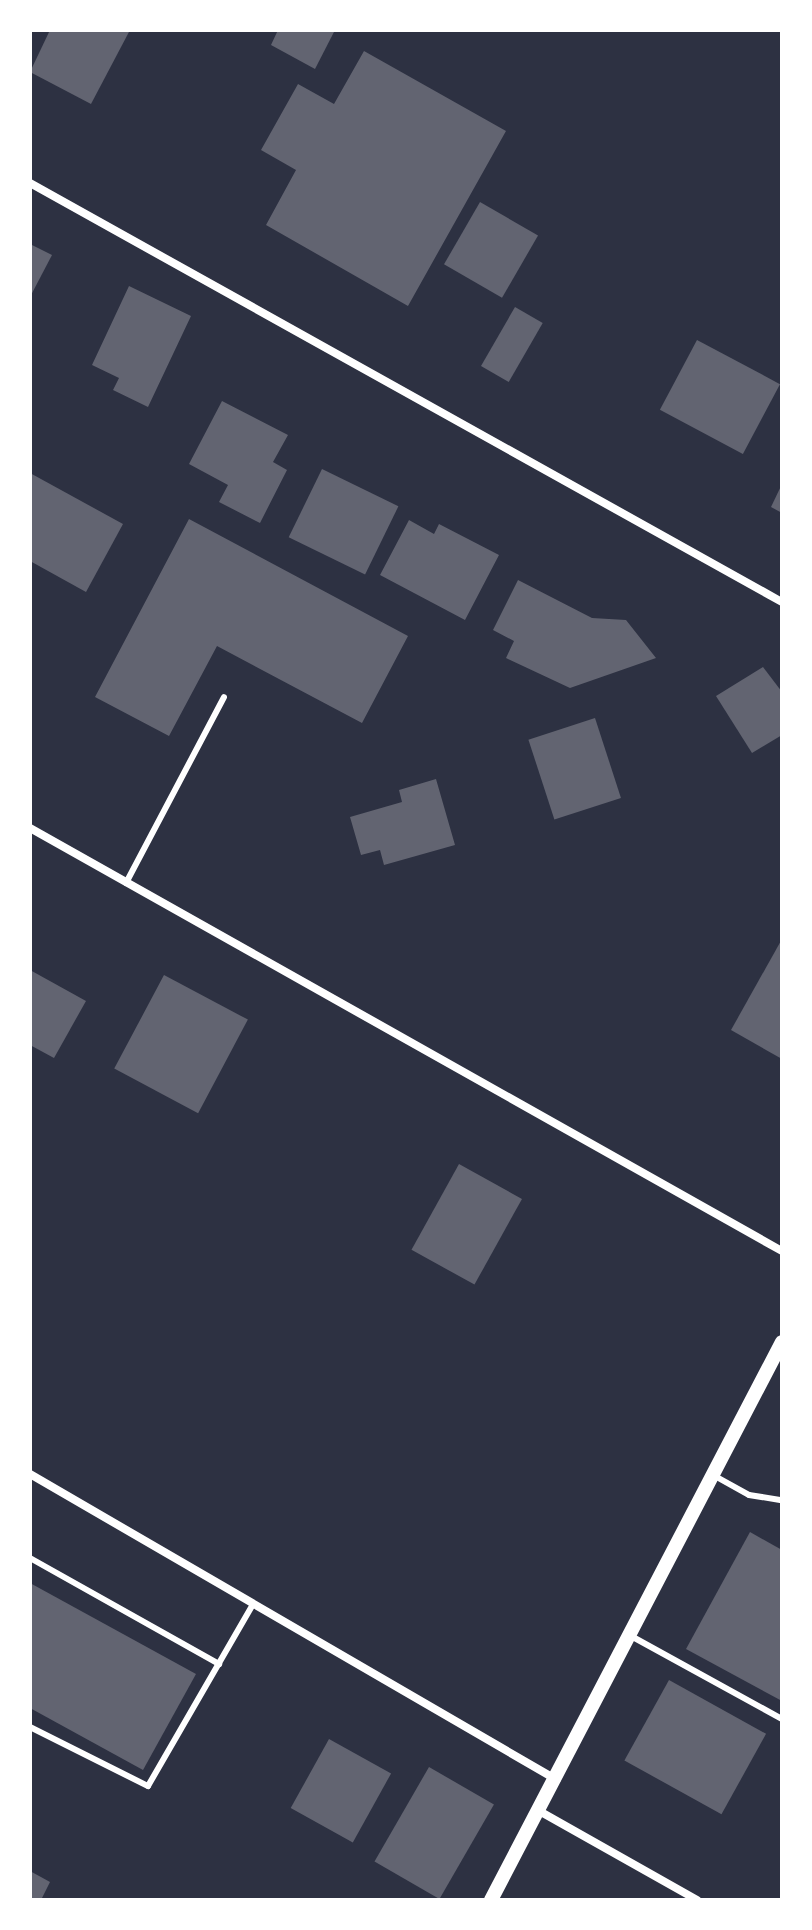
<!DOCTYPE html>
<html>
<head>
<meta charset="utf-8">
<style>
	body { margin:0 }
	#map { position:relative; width:812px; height:1930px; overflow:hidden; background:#2d3142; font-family:Quicksand,sans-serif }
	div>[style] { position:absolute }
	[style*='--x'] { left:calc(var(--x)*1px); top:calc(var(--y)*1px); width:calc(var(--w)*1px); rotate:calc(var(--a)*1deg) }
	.building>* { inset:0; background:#626471; transform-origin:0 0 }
	.service>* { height:6px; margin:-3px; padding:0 3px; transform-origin:3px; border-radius:3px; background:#fff }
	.minor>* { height:8px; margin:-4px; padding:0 4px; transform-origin:4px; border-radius:4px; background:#fff }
	.tertiary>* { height:14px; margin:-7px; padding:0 7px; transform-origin:7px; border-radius:7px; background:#fff }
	span { translate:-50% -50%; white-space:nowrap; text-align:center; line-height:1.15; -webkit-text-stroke:8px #fff; paint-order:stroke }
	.frame { position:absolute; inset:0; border:32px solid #fff; pointer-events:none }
</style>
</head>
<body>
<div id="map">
	<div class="building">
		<i style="clip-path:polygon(50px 30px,130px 30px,91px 104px,30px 72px)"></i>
		<i style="clip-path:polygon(278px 30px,335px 30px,315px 69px,271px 45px)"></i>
		<i style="clip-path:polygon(364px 51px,506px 131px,408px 306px,266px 225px,296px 170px,261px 150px,298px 84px,334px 104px)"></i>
		<i style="left:480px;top:202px;width:67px;height:72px;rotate:30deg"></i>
		<i style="clip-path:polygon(30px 244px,52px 255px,30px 297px)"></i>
		<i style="clip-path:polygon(129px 286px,191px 316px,148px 407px,113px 390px,119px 378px,92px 365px)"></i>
		<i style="left:515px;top:307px;width:32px;height:68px;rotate:30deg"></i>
		<i style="left:697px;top:340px;width:94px;height:79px;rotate:28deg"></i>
		<i style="clip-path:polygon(222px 401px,288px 435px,273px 462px,287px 470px,260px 523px,219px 502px,228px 485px,189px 464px)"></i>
		<i style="left:322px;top:469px;width:85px;height:76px;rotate:26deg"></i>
		<i style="clip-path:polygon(30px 473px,123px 524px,86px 592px,30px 561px)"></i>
		<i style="clip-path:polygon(782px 484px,782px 513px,771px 507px)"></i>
		<i style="clip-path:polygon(189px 519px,408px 636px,362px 723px,217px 646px,169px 736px,95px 697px)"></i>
		<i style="clip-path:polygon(409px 520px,434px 534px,439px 524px,499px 555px,465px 620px,380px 575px)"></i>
		<i style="clip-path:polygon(518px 580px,592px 618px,626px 620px,656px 658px,570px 688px,506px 658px,514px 641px,493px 630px)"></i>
		<i style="clip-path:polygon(763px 667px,782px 692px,782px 735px,752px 753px,716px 696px)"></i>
		<i style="left:595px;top:718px;width:84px;height:70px;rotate:72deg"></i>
		<i style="clip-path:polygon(436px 779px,455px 845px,384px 865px,380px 850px,361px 855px,350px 817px,402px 802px,399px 790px)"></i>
		<i style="clip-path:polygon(782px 939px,782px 1059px,731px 1030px)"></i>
		<i style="clip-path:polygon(30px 970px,86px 1001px,54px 1058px,30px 1045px)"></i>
		<i style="left:164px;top:975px;width:95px;height:106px;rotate:28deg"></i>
		<i style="left:459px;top:1164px;width:72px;height:98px;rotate:29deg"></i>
		<i style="clip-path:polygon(750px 1532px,782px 1550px,782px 1701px,686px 1649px)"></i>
		<i style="clip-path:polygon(30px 1583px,196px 1674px,143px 1770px,30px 1708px)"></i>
		<i style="left:669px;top:1680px;width:111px;height:92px;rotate:29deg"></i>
		<i style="left:329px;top:1739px;width:71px;height:79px;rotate:29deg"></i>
		<i style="left:429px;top:1767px;width:75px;height:109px;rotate:30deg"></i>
		<i style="clip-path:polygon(30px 1871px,50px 1882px,41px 1900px,30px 1900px)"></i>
	</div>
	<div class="service">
		<i style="--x:126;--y:883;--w:210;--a:-62.2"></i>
		<i style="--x:713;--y:1475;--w:41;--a:29.1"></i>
		<i style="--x:749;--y:1495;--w:33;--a:9"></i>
		<i style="--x:30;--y:1558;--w:217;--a:29.3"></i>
		<i style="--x:631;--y:1636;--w:172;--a:28.8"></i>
		<i style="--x:30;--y:1727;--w:132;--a:26.6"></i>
		<i style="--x:148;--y:1786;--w:210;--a:-60"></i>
	</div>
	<div class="minor">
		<i style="--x:30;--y:183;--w:861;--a:29.13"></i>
		<i style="--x:30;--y:828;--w:863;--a:29.36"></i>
		<i style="--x:30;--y:1474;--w:609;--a:30.14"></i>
		<i style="--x:541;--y:1812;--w:179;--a:29.4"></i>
	</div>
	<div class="tertiary">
		<i style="--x:491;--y:1900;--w:629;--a:-62.46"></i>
	</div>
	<div class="frame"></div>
</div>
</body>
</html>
